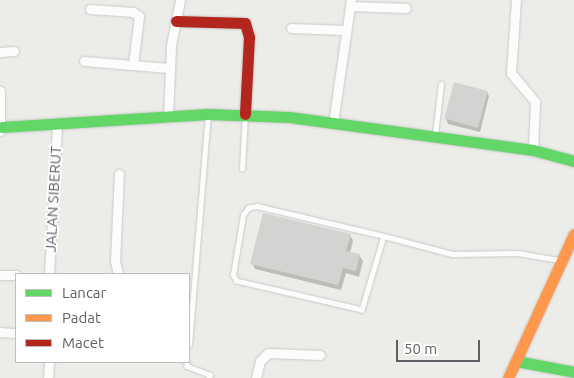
<!DOCTYPE html>
<html>
<head>
<meta charset="utf-8">
<style>
	body { margin:0 }
	#map { position:relative; width:574px; height:378px; overflow:hidden; background:#ecece8; font-family:Ubuntu,sans-serif }
	div>[style] { position:absolute }
	[style*='--x'] { left:calc(var(--x)*1px); top:calc(var(--y)*1px); width:calc(var(--w)*1px); rotate:calc(var(--a)*1deg) }
	.shadow>* { inset:0; background:#0003 }
	.building>* { inset:0; background:#d3d3d1; transform-origin:0 0 }
	.roads { filter:drop-shadow(0 0 1px #c9caca) drop-shadow(0 0 1px #c9caca) }
	.lane>* { height:4.5px; margin:-2.25px; padding:0 2.25px; transform-origin:2.25px; border-radius:2.25px; background:#fcfcfc }
	.street>* { height:9px; margin:-4.5px; padding:0 4.5px; transform-origin:4.5px; border-radius:4.5px; background:#fcfcfc }
	.fast>* { height:11px; margin:-5.5px; padding:0 5.5px; transform-origin:5.5px; border-radius:5.5px; background:#63d668 }
	.slow>* { height:11px; margin:-5.5px; padding:0 5.5px; transform-origin:5.5px; border-radius:5.5px; background:#ff974d }
	.jam>* { height:11px; margin:-5.5px; padding:0 5.5px; transform-origin:5.5px; border-radius:5.5px; background:#b3261e }
	span { translate:-50% -50%; white-space:nowrap; text-align:center; line-height:1.15; -webkit-text-stroke:4px #fff; paint-order:stroke }
	.street-label { font-size:15px; color:#5e6065 }
	.legend { position:absolute; left:15px; top:273px; width:175px; height:90px; box-sizing:border-box; background:#fff; border:1px solid #bfbfc1; margin:0; padding:6px 9px; list-style:none; font-size:15px; color:#5e6065 }
	.legend li { display:flex; align-items:center; gap:10px; height:25px }
	.legend b { width:25px; border:1px solid #bfbfc1 }
	.scale { position:absolute; left:396px; top:340px; width:84px; height:22px; box-sizing:border-box; border:2px solid #5e6065; border-top:0; padding-left:6px; font-size:15px; line-height:18px; white-space:nowrap; color:#5e6065; -webkit-text-stroke:4px #fff; paint-order:stroke }
</style>
</head>
<body>
<div id="map">
	<div class="shadow">
		<i style="clip-path:polygon(487px 92px,489px 96px,480px 132px,448px 124px,446px 119px)"></i>
		<i style="clip-path:polygon(350px 235px,353px 241px,350px 253px,359px 255px,363px 261px,359px 277px,346px 273px,341px 290px,255px 269px,252px 263px)"></i>
	</div>
	<div class="building">
		<i style="left:454px;top:82px;width:35px;height:38px;rotate:15deg"></i>
		<i style="clip-path:polygon(263px 213px,351px 234px,346px 251px,360px 254px,356px 271px,343px 268px,338px 285px,250px 264px)"></i>
	</div>
	<div class="roads">
		<div class="lane">
			<i style="--x:435;--y:135;--w:51;--a:-83.3"></i>
			<i style="--x:242;--y:169;--w:53;--a:-86.8"></i>
			<i style="--x:384;--y:236;--w:77;--a:106.6"></i>
			<i style="--x:362;--y:310;--w:129;--a:-167"></i>
			<i style="--x:236;--y:281;--w:7;--a:-117"></i>
			<i style="--x:233;--y:275;--w:61;--a:-80.5"></i>
			<i style="--x:243;--y:215;--w:9;--a:-54"></i>
			<i style="--x:248;--y:208;--w:9;--a:-13"></i>
			<i style="--x:257;--y:206;--w:130;--a:13.3"></i>
			<i style="--x:384;--y:236;--w:70;--a:14.8"></i>
			<i style="--x:452;--y:254;--w:66;--a:-0.9"></i>
			<i style="--x:518;--y:253;--w:42;--a:9.7"></i>
			<i style="--x:189;--y:345;--w:231;--a:-85.3"></i>
			<i style="--x:187;--y:362;--w:4;--a:90"></i>
			<i style="--x:187;--y:366;--w:25;--a:21"></i>
			<i style="--x:210;--y:375;--w:3;--a:108"></i>
		</div>
		<div class="street">
			<i style="--x:516;--y:0;--w:73;--a:93.9"></i>
			<i style="--x:511;--y:73;--w:38;--a:50"></i>
			<i style="--x:535;--y:102;--w:48;--a:92.4"></i>
			<i style="--x:350;--y:6;--w:56;--a:2"></i>
			<i style="--x:90;--y:9;--w:43;--a:4"></i>
			<i style="--x:133;--y:12;--w:7;--a:34"></i>
			<i style="--x:139;--y:16;--w:49;--a:97"></i>
			<i style="--x:291;--y:28;--w:53;--a:2.2"></i>
			<i style="--x:0;--y:52;--w:14;--a:-4"></i>
			<i style="--x:84;--y:61;--w:85;--a:4.7"></i>
			<i style="--x:0;--y:91;--w:40;--a:90"></i>
			<i style="--x:168;--y:118;--w:73;--a:-87.6"></i>
			<i style="--x:171;--y:45;--w:46;--a:-78.7"></i>
			<i style="--x:333;--y:123;--w:124;--a:-81.7"></i>
			<i style="--x:49;--y:274;--w:150;--a:-86.9"></i>
			<i style="--x:118;--y:274;--w:13;--a:-103"></i>
			<i style="--x:115;--y:261;--w:87;--a:-87.4"></i>
			<i style="--x:0;--y:275;--w:16;--a:0"></i>
			<i style="--x:0;--y:332;--w:16;--a:4"></i>
			<i style="--x:48;--y:378;--w:16;--a:-86"></i>
			<i style="--x:256;--y:378;--w:17;--a:-77"></i>
			<i style="--x:260;--y:361;--w:11;--a:-45"></i>
			<i style="--x:268;--y:353;--w:52;--a:2.2"></i>
		</div>
		<div class="fast">
			<i style="--x:2;--y:127;--w:206;--a:-3.6"></i>
			<i style="--x:208;--y:114;--w:81;--a:2.1"></i>
			<i style="--x:289;--y:117;--w:246;--a:7.7"></i>
			<i style="--x:533;--y:150;--w:42;--a:15"></i>
			<i style="--x:516;--y:361;--w:59;--a:10.7"></i>
		</div>
		<div class="slow">
			<i style="--x:508;--y:378;--w:158;--a:-65.4"></i>
		</div>
		<div class="jam">
			<i style="--x:176;--y:21;--w:69;--a:1.7"></i>
			<i style="--x:245;--y:23;--w:15;--a:74"></i>
			<i style="--x:249;--y:37;--w:77;--a:93"></i>
		</div>
	</div>
	<div class="street-label">
		<span style="left:53px;top:199px;rotate:-87deg">JALAN SIBERUT</span>
	</div>
	<ul class="legend">
	<li><b style="height:6px;background:#63d668"></b>Lancar</li>
	<li><b style="height:6px;background:#ff974d"></b>Padat</li>
	<li><b style="height:6px;background:#b3261e"></b>Macet</li>
	</ul>
	<div class="scale">50 m</div>
</div>
</body>
</html>
